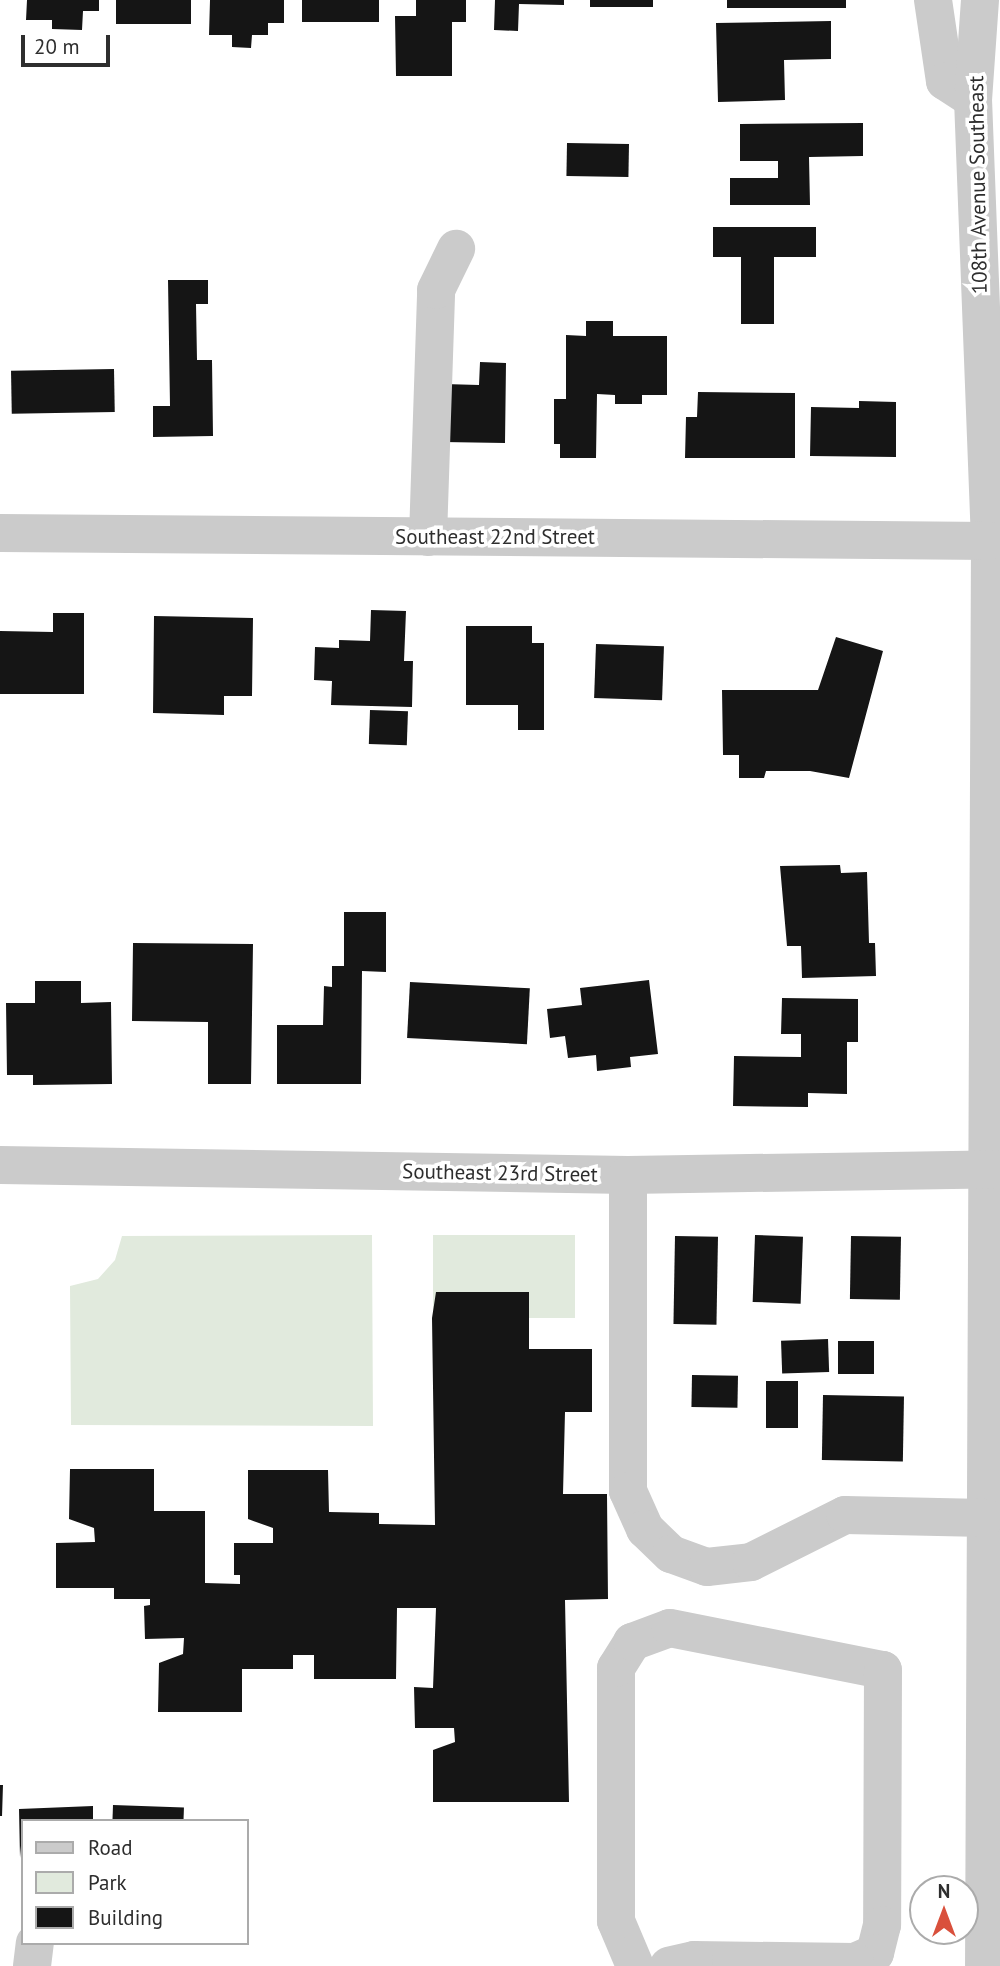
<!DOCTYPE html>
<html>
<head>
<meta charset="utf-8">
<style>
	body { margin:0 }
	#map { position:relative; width:1000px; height:1966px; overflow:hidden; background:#fff; font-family:"PT Sans",sans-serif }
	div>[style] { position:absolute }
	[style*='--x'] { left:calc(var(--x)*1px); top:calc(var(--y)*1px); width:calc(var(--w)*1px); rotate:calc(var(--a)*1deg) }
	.green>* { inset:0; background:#e1eadd; transform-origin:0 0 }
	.building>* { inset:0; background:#151515; transform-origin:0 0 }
	.minor>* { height:38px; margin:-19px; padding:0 19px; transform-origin:19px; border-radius:19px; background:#cbcbcb }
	span { translate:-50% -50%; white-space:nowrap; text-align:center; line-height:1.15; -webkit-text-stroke:7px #fff; paint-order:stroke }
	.street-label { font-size:21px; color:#2e2e2e }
	.legend { position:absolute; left:21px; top:1819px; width:228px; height:126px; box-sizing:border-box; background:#fff; border:2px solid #ababab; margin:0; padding:9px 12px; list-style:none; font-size:21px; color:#2e2e2e }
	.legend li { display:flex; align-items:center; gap:14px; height:35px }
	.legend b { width:35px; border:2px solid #ababab }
	.north { position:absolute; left:909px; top:1875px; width:70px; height:70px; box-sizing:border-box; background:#fff; border:2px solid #ababab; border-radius:50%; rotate:0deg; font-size:19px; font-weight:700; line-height:28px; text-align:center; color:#2e2e2e }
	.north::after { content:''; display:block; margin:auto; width:24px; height:32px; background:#d9503c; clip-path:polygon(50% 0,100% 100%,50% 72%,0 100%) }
	.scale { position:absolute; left:21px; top:35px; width:89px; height:32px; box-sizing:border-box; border:4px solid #2e2e2e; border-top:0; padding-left:9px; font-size:21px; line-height:24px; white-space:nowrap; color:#2e2e2e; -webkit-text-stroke:5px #fff; paint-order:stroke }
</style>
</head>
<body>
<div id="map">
	<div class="green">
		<i style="clip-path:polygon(372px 1235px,373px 1426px,71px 1425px,70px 1286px,98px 1279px,115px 1260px,122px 1236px)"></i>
		<i style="left:433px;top:1235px;width:142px;height:83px"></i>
	</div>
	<div class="building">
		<i style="clip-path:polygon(27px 0,99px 0,99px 11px,83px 11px,82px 30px,52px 29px,52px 20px,26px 20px)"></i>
		<i style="left:116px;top:0;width:75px;height:24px"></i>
		<i style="clip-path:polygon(210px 0,284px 0,284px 23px,268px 23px,268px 35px,252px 35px,251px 48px,232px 47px,232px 35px,209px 35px)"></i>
		<i style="left:302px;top:0;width:77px;height:22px"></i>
		<i style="clip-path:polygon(416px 0,466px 0,466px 22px,452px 22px,452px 76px,396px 76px,395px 16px,416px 16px)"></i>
		<i style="clip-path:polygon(495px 0,564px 0,564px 5px,519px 4px,518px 31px,494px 30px)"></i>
		<i style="left:590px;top:0;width:63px;height:7px"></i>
		<i style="left:727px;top:0;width:119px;height:8px"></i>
		<i style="clip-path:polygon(831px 21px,831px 59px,784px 60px,785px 100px,718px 102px,716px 23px)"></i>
		<i style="clip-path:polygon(863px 123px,863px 156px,809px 157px,810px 205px,730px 205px,730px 178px,778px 178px,778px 161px,740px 161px,740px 124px)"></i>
		<i style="left:567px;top:143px;width:62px;height:33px;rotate:1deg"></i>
		<i style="clip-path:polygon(713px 227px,816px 227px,816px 257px,774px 257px,774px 324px,741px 324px,741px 257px,713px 257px)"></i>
		<i style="clip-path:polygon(168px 280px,208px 280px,208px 304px,196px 304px,197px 360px,212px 360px,213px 436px,153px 437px,153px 406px,170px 406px)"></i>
		<i style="clip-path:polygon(586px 321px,613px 321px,613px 336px,667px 336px,667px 395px,642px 395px,642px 404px,615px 404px,615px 395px,597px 394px,596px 458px,560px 458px,560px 444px,554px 444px,554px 399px,566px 399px,566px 335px,586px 336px)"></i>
		<i style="clip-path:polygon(480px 362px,506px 363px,505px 443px,443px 442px,444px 384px,479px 385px)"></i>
		<i style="left:114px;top:369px;width:43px;height:103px;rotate:89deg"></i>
		<i style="clip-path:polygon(698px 392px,795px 393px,795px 458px,685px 458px,686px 417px,697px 417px)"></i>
		<i style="clip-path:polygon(859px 401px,896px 402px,896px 457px,810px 456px,811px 407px,859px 408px)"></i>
		<i style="clip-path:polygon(371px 610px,406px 611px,404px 661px,413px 661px,412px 707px,331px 705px,332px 681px,314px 680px,315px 647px,339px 648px,339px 640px,370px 641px)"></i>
		<i style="clip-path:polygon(53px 613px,84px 613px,84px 694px,0 694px,0 631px,53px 632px)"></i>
		<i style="clip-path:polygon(154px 616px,253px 618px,252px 696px,224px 696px,224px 715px,153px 713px)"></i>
		<i style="clip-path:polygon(466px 626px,532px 626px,532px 643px,544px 643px,544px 730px,518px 730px,518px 705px,466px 705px)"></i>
		<i style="clip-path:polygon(836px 637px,883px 651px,849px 778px,810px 771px,766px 771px,764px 778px,739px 778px,739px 755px,723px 755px,722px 690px,818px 690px)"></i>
		<i style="left:596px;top:644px;width:68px;height:54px;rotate:2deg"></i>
		<i style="left:370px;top:710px;width:38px;height:34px;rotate:2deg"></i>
		<i style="clip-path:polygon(840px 865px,841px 873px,867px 872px,869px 943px,875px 943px,876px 976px,802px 978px,801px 946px,787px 946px,780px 866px)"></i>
		<i style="clip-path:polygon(344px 912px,386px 912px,386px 972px,362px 971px,361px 1084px,277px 1084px,277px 1025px,323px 1025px,324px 986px,332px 987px,332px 966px,344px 966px)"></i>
		<i style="clip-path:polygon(133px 943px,253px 944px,251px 1084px,208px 1084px,208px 1022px,132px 1021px)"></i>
		<i style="clip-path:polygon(649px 980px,658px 1054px,630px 1057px,631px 1067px,597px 1071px,596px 1055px,568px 1058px,565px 1036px,550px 1038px,547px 1009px,582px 1005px,580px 988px)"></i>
		<i style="clip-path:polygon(35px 981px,81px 981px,81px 1003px,111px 1002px,112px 1084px,33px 1085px,33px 1075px,7px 1075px,6px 1003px,35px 1003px)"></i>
		<i style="left:410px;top:982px;width:120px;height:56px;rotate:3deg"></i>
		<i style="clip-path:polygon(782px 998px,858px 999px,858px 1042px,847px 1042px,847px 1094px,808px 1093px,808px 1107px,733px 1106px,734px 1056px,801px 1057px,801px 1034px,781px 1034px)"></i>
		<i style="left:755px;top:1235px;width:48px;height:67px;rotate:2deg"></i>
		<i style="left:675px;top:1236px;width:43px;height:88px;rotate:1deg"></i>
		<i style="left:851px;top:1236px;width:50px;height:63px;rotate:1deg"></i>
		<i style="clip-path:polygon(436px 1292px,529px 1292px,529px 1349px,592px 1349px,592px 1412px,565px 1412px,563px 1494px,607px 1494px,608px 1599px,565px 1600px,569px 1802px,433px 1802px,433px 1750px,455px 1742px,454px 1728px,415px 1728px,414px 1687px,433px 1688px,436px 1608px,397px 1608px,396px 1679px,314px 1679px,314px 1655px,293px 1655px,293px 1669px,242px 1669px,242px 1712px,158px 1712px,159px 1663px,183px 1654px,184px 1638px,145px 1639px,144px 1606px,150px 1605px,150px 1599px,114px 1599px,114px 1588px,56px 1588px,56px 1543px,95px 1542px,94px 1528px,69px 1519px,70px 1469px,154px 1469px,154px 1511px,205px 1511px,205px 1583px,240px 1584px,240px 1575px,234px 1575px,234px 1543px,273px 1543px,273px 1528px,248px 1519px,248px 1470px,328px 1470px,329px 1512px,379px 1513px,379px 1524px,435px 1525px,432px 1318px)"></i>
		<i style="left:828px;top:1339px;width:33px;height:47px;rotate:88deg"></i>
		<i style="left:838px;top:1341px;width:36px;height:33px"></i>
		<i style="left:692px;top:1375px;width:46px;height:32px;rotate:1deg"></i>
		<i style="left:766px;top:1381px;width:32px;height:47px"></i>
		<i style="left:823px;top:1395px;width:81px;height:65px;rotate:1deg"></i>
		<i style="clip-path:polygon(0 1785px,3px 1785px,2px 1816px,0 1816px)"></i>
		<i style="left:113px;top:1805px;width:71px;height:16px;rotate:2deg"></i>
		<i style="clip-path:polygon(93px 1806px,93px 1821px,23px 1821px,20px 1858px,19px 1809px)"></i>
	</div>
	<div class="minor">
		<i style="--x:933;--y:0;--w:82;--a:81.6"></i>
		<i style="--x:945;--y:81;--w:33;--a:33"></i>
		<i style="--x:980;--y:0;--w:99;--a:94"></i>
		<i style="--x:973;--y:99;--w:442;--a:87.8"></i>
		<i style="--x:990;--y:541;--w:1425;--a:90.24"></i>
		<i style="--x:0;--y:533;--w:990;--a:0.46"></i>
		<i style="--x:428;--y:537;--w:247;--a:-88.1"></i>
		<i style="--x:436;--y:290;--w:46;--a:-64"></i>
		<i style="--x:0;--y:1165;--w:628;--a:0.91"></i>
		<i style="--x:628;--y:1175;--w:372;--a:-0.9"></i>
		<i style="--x:628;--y:1175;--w:316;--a:90"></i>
		<i style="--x:628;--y:1491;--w:42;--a:65.9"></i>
		<i style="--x:645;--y:1529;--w:36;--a:44"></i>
		<i style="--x:671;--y:1554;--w:38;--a:20"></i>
		<i style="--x:707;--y:1567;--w:44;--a:-6.5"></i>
		<i style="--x:751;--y:1562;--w:105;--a:-26.6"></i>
		<i style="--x:845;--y:1515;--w:140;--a:1.2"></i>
		<i style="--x:32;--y:1966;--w:23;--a:-83"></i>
		<i style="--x:635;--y:1966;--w:49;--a:-112.9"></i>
		<i style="--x:616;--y:1921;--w:253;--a:-90"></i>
		<i style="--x:616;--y:1668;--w:31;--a:-58"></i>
		<i style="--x:632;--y:1642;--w:40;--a:-20.2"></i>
		<i style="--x:670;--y:1628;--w:217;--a:11.2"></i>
		<i style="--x:883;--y:1670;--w:255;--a:90.2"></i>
		<i style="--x:882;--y:1925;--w:29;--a:104"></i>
		<i style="--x:875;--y:1953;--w:22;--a:156"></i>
		<i style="--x:855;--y:1962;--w:161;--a:-179.3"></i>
		<i style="--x:694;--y:1960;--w:26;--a:167"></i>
	</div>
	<div class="street-label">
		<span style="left:978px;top:185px;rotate:-91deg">108th Avenue Southeast</span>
		<span style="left:495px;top:537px">Southeast 22nd Street</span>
		<span style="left:500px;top:1173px;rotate:1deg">Southeast 23rd Street</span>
	</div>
	<ul class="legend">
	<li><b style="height:9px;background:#cbcbcb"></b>Road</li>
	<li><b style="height:19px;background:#e1eadd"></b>Park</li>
	<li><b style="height:19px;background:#151515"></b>Building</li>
	</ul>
	<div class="north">N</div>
	<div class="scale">20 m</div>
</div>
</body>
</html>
